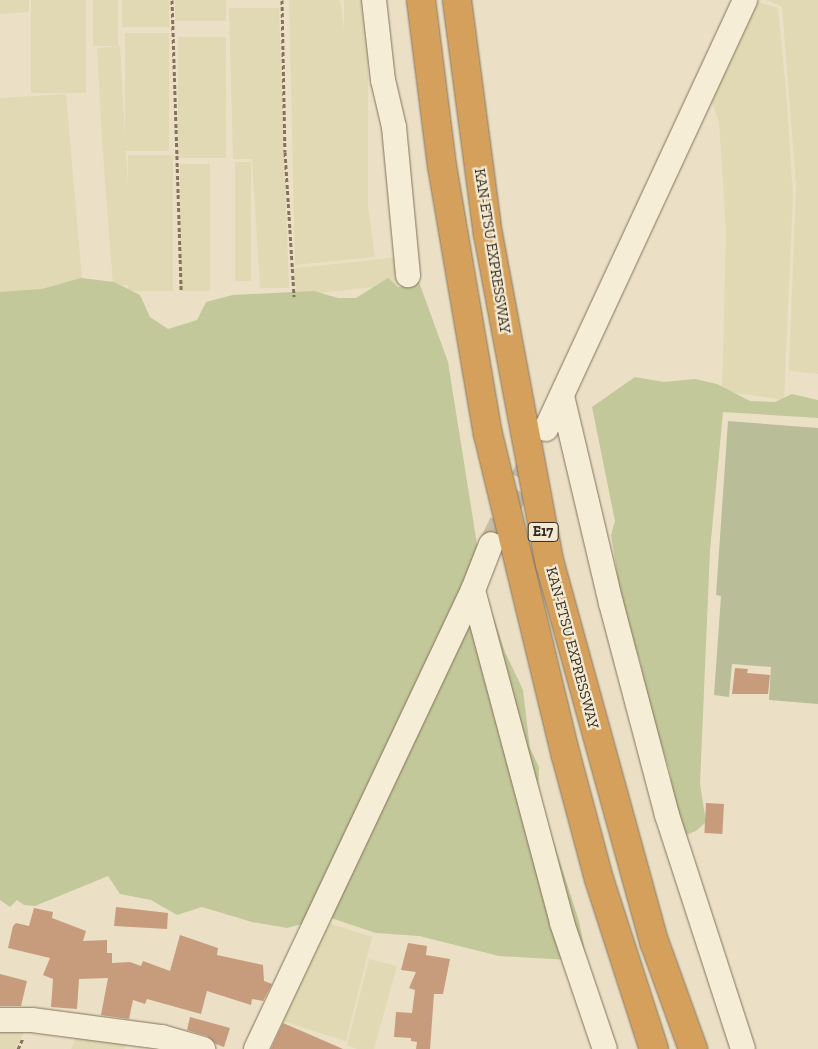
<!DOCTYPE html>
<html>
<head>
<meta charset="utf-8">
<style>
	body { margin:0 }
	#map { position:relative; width:818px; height:1049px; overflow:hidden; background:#ebe0c5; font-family:"Zilla Slab",serif }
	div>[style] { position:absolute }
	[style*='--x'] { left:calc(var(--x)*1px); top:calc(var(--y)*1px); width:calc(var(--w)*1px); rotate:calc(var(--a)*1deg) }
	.farmland>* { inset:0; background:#e0d9b3; transform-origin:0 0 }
	.green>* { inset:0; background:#c2c899 }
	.cemetery>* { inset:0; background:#b9be98 }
	.building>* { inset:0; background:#c69c7d; transform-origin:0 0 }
	.minor-tunnel>* { height:24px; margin-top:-12px; transform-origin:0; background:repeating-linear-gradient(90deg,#c7bca4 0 24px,transparent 0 36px) }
	.path>* { height:3px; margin-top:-1.5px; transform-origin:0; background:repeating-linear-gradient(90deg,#84725c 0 4px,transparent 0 6.5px) }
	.roads { filter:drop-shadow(0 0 1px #84725c) drop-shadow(0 0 1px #84725c) }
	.minor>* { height:24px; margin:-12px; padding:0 12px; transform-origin:12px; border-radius:12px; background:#f6edd7 }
	.highway>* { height:28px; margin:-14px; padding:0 14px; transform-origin:14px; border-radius:14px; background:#d4a05b }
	span { translate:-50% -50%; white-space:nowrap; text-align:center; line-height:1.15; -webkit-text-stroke:4.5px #f3ead4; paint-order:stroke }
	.shield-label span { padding:1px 4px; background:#f3ead4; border:1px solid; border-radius:4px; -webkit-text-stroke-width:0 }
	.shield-label { font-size:14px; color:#352a1f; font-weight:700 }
	.street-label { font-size:15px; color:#352a1f }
</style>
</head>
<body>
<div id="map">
	<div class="farmland">
		<i style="clip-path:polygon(0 0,29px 0,29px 12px,0 14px)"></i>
		<i style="left:31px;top:0;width:55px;height:93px"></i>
		<i style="left:93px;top:0;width:25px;height:46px"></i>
		<i style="left:122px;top:0;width:47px;height:27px"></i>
		<i style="left:175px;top:0;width:51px;height:21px"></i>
		<i style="clip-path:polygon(289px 0,340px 0,375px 257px,295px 265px)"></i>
		<i style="left:344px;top:0;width:24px;height:241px"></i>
		<i style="clip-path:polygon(750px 0,778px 8px,787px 102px,793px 196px,784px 400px,722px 391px,726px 232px,719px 122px,709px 94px)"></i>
		<i style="clip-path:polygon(766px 0,818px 0,818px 374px,789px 371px,796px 184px,782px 7px)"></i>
		<i style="clip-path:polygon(229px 8px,279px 8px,289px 288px,260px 288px,252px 159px,233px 159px)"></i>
		<i style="left:125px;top:33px;width:44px;height:118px"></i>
		<i style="left:178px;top:37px;width:48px;height:121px"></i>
		<i style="clip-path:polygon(120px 46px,126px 156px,135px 285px,113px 285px,102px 141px,97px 48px)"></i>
		<i style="clip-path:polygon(66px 94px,83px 290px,0 295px,0 98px)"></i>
		<i style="left:128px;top:155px;width:45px;height:136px"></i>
		<i style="left:235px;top:162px;width:16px;height:119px"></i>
		<i style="left:180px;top:164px;width:30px;height:127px"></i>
		<i style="left:401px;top:257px;width:27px;height:108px;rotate:84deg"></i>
		<i style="clip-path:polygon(325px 922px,372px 937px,346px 1041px,279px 1020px)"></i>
		<i style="clip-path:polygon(369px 959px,397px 966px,374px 1049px,357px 1049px,347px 1045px)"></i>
		<i style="clip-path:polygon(0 1029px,26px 1029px,15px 1049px,0 1049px)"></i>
		<i style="clip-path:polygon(79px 1031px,128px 1041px,124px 1049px,71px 1049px)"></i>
	</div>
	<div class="green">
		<i style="clip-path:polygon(81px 278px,114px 282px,140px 295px,150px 317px,168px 329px,197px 320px,206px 302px,233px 295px,314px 291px,338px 298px,356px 298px,388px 278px,398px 287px,419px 282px,448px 362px,484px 588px,505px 652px,523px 690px,530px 748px,539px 767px,538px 794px,579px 921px,585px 951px,569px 960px,499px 956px,419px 936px,376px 933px,328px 917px,287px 928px,252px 922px,202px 907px,177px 915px,151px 900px,120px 894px,108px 876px,35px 906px,24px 905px,17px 900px,10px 907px,0 900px,0 292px,42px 289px)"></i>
		<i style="clip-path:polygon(635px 377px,664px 382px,695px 379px,717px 384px,750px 401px,775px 402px,792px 394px,818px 400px,818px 418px,723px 412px,710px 551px,700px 784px,706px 822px,696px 831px,686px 835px,677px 824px,670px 772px,647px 700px,640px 660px,626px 629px,611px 535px,615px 521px,592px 407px)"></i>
	</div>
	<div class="cemetery">
		<i style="clip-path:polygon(728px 421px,818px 428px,818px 704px,769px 700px,771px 667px,732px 664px,729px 697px,714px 695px,721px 596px,716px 595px)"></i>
	</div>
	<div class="building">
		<i style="clip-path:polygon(735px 668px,748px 669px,747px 673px,770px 675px,768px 694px,732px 694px)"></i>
		<i style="left:706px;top:803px;width:18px;height:30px;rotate:3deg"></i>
		<i style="clip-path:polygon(116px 907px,168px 913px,167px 929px,114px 926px)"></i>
		<i style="clip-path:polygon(34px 908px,53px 912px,52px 918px,86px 931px,83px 941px,107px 940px,107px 953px,112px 953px,112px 963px,130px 962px,141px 966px,143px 961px,170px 971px,180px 935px,218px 948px,217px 955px,263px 965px,264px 981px,272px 984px,263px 1001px,252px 999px,251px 1005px,207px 991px,201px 1014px,147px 999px,145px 1004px,133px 1000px,129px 1019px,101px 1015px,108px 978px,79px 979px,77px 1009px,51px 1007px,53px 979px,43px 975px,50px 958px,8px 948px,13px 926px,16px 923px,29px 926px)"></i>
		<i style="clip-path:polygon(408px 943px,427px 946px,426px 955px,450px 959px,443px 994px,434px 994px,430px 1049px,416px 1049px,417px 1042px,411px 1041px,411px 1038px,394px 1037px,396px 1012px,412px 1013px,415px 990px,409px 988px,416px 972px,401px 970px)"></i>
		<i style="clip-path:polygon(0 974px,27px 981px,21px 1006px,0 1006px)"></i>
		<i style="clip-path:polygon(190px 1017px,230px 1028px,224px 1047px,216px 1044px,207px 1036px,187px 1030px)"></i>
		<i style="clip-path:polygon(283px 1023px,304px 1032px,343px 1049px,271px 1049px)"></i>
	</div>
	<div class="minor-tunnel">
		<i style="--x:491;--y:544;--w:101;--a:-64.2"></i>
	</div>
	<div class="path">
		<i style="--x:172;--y:0;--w:291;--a:88.2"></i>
		<i style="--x:282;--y:0;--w:152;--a:88.9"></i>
		<i style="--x:285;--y:152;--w:145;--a:86.4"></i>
		<i style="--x:18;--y:1049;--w:12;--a:-66"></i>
	</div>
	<div class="roads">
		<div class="minor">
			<i style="--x:374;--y:0;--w:81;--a:83.6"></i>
			<i style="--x:383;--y:80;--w:48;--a:76.8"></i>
			<i style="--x:394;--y:127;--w:149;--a:84.6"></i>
			<i style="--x:562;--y:396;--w:213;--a:76.7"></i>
			<i style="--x:611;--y:603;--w:219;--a:75.2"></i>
			<i style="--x:667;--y:815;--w:246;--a:72"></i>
			<i style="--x:546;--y:429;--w:473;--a:-65.1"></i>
			<i style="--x:473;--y:590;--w:345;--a:75"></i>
			<i style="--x:562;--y:923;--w:133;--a:71.2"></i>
			<i style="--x:0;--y:1020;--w:32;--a:0"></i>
			<i style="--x:32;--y:1020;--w:131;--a:7.5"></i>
			<i style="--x:162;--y:1037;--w:43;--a:16.3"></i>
			<i style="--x:256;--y:1049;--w:508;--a:-64.7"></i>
			<i style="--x:473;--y:590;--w:49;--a:-68.6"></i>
		</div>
		<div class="highway">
			<i style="--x:421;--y:0;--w:167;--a:82.8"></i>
			<i style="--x:442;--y:166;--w:272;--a:80.3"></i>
			<i style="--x:488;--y:434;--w:331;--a:76.4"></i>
			<i style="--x:566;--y:756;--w:127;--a:75"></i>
			<i style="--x:599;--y:879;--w:179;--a:72.1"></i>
			<i style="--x:457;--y:0;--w:236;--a:82.5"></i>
			<i style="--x:488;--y:234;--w:336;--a:79.4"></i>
			<i style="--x:550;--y:564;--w:394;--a:74.6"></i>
			<i style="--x:655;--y:944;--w:112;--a:70.1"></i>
		</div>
	</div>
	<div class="shield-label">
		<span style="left:543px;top:532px">E17</span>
	</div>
	<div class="street-label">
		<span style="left:492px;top:251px;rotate:81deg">KAN-ETSU EXPRESSWAY</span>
		<span style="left:572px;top:648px;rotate:75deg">KAN-ETSU EXPRESSWAY</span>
	</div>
</div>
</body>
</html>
